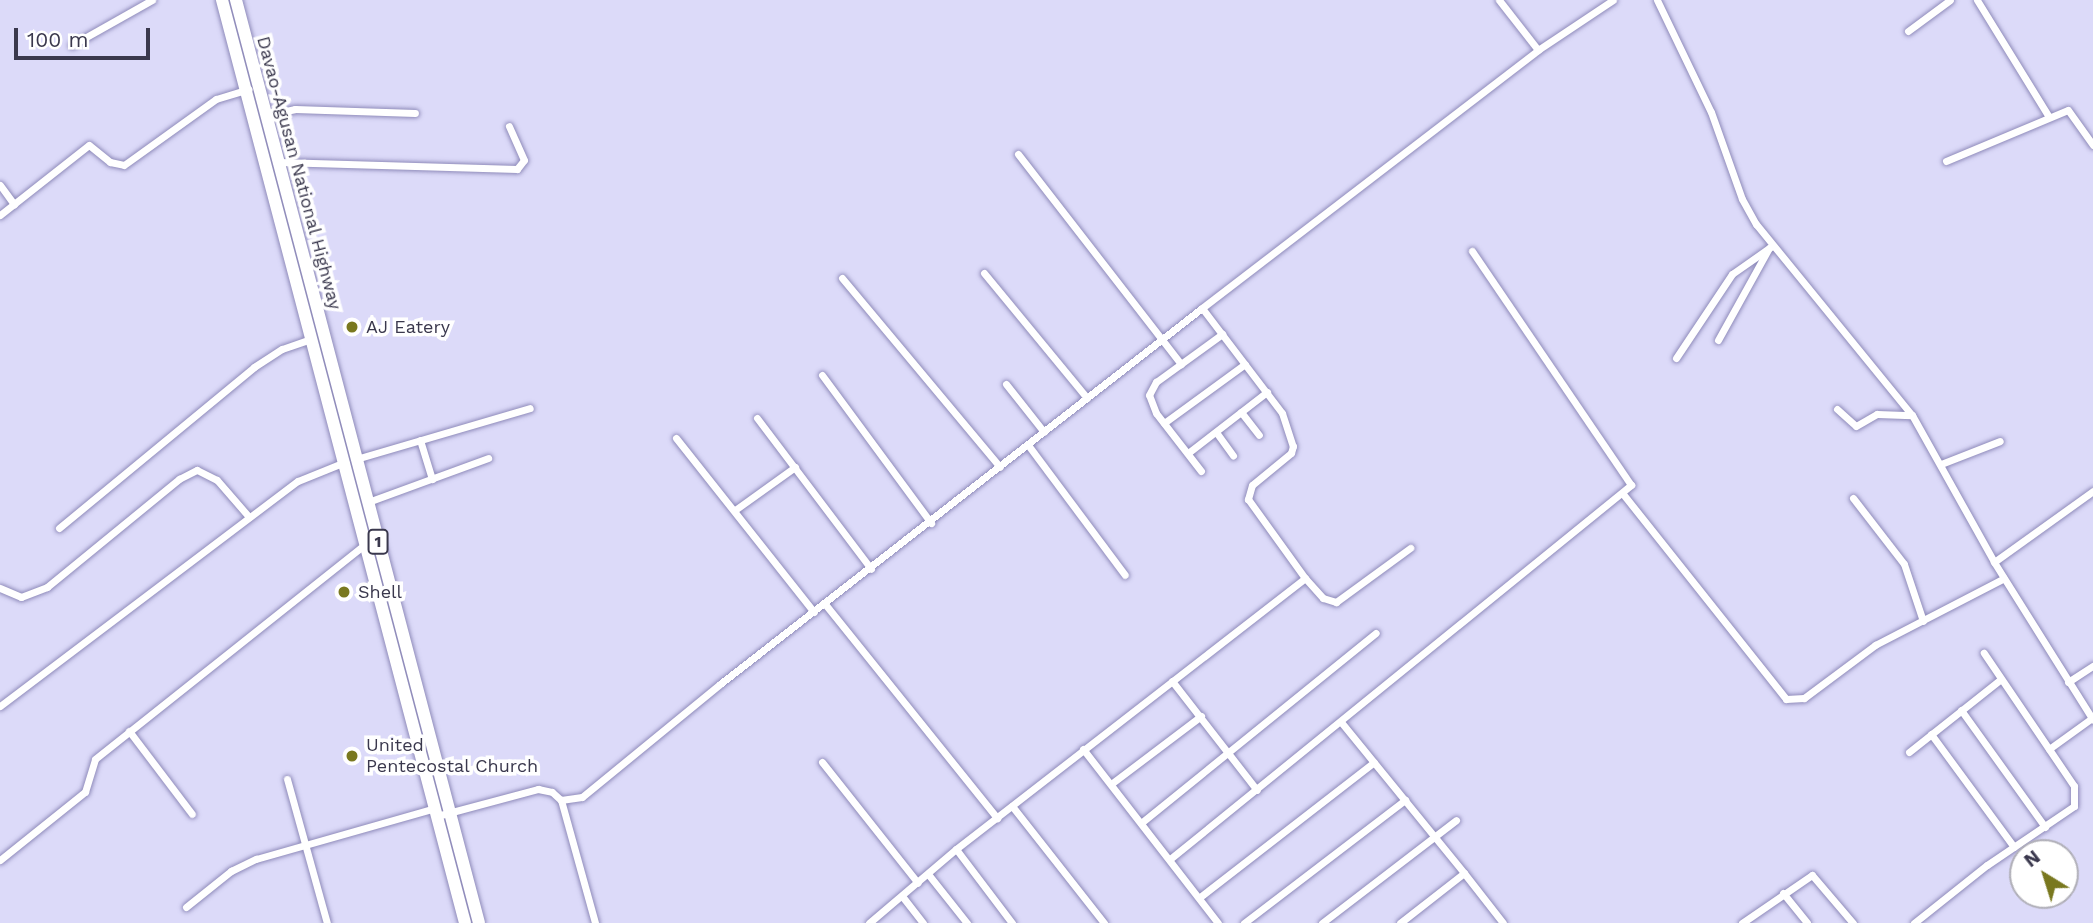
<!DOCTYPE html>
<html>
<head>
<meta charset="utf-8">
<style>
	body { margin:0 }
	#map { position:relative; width:2093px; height:923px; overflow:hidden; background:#dcdaf9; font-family:"Work Sans",sans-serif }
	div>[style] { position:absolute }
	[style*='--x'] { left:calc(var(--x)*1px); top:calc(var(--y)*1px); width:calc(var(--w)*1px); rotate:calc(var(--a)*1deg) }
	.roads { filter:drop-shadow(0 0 2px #8f8bba) drop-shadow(0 0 2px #8f8bba) }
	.minor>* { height:7px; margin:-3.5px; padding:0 3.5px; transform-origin:3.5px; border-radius:3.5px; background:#fff }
	.trunk>* { height:12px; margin:-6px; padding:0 6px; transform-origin:6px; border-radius:6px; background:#fff }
	.dots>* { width:19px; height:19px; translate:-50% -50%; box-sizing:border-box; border:4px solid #fff; border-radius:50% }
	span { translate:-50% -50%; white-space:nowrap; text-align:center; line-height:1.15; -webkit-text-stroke:7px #fff; paint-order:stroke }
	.shield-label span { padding:2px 5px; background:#fff; border:2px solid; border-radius:5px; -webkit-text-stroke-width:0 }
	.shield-label { font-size:16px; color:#3a384d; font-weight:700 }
	.street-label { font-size:18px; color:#3a384d }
	.poi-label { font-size:18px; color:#3a384d }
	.left { translate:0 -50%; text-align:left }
	.north { position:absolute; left:2009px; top:839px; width:70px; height:70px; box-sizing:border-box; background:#fff; border:2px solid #b0afb8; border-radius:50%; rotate:322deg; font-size:19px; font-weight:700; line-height:28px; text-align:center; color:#3a384d }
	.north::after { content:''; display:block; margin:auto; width:24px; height:32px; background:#79781f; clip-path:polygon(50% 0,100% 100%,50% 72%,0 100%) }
	.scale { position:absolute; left:14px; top:28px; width:136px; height:32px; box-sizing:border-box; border:4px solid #3a384d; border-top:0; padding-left:9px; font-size:21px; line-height:24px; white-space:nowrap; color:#3a384d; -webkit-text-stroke:5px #fff; paint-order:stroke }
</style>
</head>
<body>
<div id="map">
	<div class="roads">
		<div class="minor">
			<i style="--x:1499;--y:0;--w:63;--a:52"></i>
			<i style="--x:1657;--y:0;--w:124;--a:64.3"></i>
			<i style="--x:1711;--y:112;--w:92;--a:70.4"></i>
			<i style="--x:1742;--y:199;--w:29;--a:61"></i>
			<i style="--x:1756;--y:224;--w:247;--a:50.8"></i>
			<i style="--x:1912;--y:415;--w:168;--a:60.8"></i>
			<i style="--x:1994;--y:562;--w:186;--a:57.9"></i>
			<i style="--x:1977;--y:0;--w:137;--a:58.4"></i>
			<i style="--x:1908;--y:31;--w:52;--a:-36.4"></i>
			<i style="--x:72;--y:45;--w:92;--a:-29.4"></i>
			<i style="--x:267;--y:115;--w:29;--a:-12"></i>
			<i style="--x:295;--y:109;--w:120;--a:1.9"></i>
			<i style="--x:1018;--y:154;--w:266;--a:52.2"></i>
			<i style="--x:1946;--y:161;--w:132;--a:-22.7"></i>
			<i style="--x:2068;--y:110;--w:43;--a:54.5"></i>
			<i style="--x:279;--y:162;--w:238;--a:1.7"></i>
			<i style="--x:517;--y:169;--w:11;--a:-52"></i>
			<i style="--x:524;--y:160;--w:37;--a:-114"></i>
			<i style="--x:0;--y:185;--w:24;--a:54"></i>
			<i style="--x:0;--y:215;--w:113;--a:-38.2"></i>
			<i style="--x:89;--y:145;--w:27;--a:39"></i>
			<i style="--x:110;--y:162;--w:14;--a:12"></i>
			<i style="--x:124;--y:165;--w:113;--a:-35.7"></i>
			<i style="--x:216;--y:99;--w:34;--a:-17"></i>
			<i style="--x:984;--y:273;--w:162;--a:50.5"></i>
			<i style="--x:842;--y:278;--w:246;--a:50.1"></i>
			<i style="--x:1202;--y:308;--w:132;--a:52.7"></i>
			<i style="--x:1282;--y:413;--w:35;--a:72"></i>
			<i style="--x:1293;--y:446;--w:7;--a:106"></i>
			<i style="--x:1291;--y:453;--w:50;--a:140.6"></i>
			<i style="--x:1252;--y:485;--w:15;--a:106"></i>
			<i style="--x:1248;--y:499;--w:97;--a:54.2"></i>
			<i style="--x:1305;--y:578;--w:27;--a:48"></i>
			<i style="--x:1323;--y:598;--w:14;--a:17"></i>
			<i style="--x:1336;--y:602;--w:92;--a:-36.1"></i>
			<i style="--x:1718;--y:340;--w:105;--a:-61"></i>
			<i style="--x:1676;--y:358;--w:101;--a:-56.3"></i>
			<i style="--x:1732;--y:274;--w:49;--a:-35"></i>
			<i style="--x:822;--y:375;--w:184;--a:53.6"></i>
			<i style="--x:1006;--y:384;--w:61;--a:51.6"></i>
			<i style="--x:1837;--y:409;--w:25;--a:42"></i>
			<i style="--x:1856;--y:426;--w:24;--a:-30"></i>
			<i style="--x:1877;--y:414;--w:35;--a:2"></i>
			<i style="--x:1241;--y:412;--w:29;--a:52"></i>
			<i style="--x:757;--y:418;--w:189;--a:52.9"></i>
			<i style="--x:1164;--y:423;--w:100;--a:-36.1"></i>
			<i style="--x:1216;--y:432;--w:29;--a:54"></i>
			<i style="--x:676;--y:438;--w:222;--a:51.6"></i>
			<i style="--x:420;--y:440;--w:41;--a:72.9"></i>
			<i style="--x:1028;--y:445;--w:162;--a:53.3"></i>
			<i style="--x:1188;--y:453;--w:100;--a:-37.7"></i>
			<i style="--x:356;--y:459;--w:181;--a:-16.3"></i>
			<i style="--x:1941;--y:464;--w:63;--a:-21.3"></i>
			<i style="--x:1201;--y:471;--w:73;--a:-127.8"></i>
			<i style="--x:1156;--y:413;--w:19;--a:-111"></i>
			<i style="--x:1149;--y:395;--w:15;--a:-62"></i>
			<i style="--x:1156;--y:382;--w:82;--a:-36"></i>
			<i style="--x:1623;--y:494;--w:262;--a:51.5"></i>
			<i style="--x:1786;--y:699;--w:18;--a:-3"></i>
			<i style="--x:1804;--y:698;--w:89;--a:-36.7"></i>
			<i style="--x:1875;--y:645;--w:145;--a:-27.4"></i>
			<i style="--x:1853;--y:498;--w:83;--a:52.3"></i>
			<i style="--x:1904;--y:564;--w:60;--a:71.6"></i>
			<i style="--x:368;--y:502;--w:128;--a:-20.1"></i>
			<i style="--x:735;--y:510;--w:74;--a:-35.6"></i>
			<i style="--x:59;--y:528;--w:253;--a:-39.5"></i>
			<i style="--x:254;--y:367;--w:33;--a:-33"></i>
			<i style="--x:282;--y:349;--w:31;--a:-19"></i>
			<i style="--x:1994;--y:562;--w:122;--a:-35.6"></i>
			<i style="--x:0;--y:588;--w:23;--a:23"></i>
			<i style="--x:21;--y:597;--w:28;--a:-21"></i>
			<i style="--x:47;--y:587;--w:171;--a:-39.3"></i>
			<i style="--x:179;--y:479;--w:20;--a:-27"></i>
			<i style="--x:197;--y:470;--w:22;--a:27"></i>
			<i style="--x:217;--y:480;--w:49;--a:49.1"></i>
			<i style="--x:825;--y:604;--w:275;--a:51.2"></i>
			<i style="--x:1172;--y:681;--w:138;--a:52.1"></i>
			<i style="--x:2068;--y:682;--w:30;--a:-33"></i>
			<i style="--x:0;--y:706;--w:373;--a:-37.1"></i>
			<i style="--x:298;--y:481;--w:51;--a:-22"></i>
			<i style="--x:1961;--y:710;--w:144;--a:54.3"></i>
			<i style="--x:1341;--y:722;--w:195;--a:50.8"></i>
			<i style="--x:1464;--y:873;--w:81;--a:142"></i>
			<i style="--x:129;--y:731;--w:104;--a:52.8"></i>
			<i style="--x:1931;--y:734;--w:140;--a:53.7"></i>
			<i style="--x:1083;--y:749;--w:220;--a:52.2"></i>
			<i style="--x:2049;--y:749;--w:53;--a:-35.8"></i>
			<i style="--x:1909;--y:752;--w:117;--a:-38.4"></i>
			<i style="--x:822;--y:762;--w:154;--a:51.6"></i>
			<i style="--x:287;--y:779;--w:149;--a:74.5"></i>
			<i style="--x:1111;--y:784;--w:113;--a:-37.1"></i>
			<i style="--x:561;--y:800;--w:21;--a:-8"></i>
			<i style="--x:582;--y:797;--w:178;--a:-39.3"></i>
			<i style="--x:720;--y:684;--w:611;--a:-37.96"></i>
			<i style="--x:1202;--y:308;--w:424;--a:-37.5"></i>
			<i style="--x:1538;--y:50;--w:90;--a:-33.7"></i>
			<i style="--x:1012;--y:806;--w:149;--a:51.8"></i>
			<i style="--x:437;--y:816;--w:105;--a:-15"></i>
			<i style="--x:538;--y:789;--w:14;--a:12"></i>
			<i style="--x:552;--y:792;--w:12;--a:42"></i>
			<i style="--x:561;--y:800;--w:128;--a:74.5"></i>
			<i style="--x:1141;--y:823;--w:302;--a:-39"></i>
			<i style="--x:956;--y:849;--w:93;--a:52.9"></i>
			<i style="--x:1170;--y:859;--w:594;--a:-39.05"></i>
			<i style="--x:1631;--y:485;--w:283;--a:-124.2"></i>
			<i style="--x:0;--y:860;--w:109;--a:-38.7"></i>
			<i style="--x:85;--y:792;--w:34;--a:-73"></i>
			<i style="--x:95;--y:759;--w:345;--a:-38.5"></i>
			<i style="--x:365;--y:544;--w:14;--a:-17"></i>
			<i style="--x:1464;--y:873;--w:63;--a:52"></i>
			<i style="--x:928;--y:874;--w:63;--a:51.5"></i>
			<i style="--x:1783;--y:893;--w:38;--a:51"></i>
			<i style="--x:902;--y:896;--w:34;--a:52"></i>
			<i style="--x:1200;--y:897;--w:220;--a:-37.8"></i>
			<i style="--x:186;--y:907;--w:58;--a:-38.7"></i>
			<i style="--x:231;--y:871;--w:28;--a:-26"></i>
			<i style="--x:256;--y:859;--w:186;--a:-15.9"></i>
			<i style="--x:869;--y:923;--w:114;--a:-40.4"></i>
			<i style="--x:956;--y:849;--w:442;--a:-37.8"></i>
			<i style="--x:1244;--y:923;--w:203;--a:-37.4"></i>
			<i style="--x:1322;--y:923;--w:169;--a:-37.5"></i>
			<i style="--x:1742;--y:923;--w:85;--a:-34.4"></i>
			<i style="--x:1812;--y:875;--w:63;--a:49.5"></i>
			<i style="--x:1914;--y:923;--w:93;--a:-38.5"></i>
			<i style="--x:1987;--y:865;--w:105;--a:-34.1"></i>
			<i style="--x:2074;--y:806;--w:20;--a:-90"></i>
			<i style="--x:2074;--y:786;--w:161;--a:-124.1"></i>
		</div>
		<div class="trunk">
			<i style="--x:222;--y:0;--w:954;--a:75.25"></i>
			<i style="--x:236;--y:0;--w:954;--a:75.25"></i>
		</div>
	</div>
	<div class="dots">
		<i style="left:352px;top:327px;background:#79781f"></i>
		<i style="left:344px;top:592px;background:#79781f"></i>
		<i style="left:352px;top:756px;background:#79781f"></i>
	</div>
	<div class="shield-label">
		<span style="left:378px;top:542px">1</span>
	</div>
	<div class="street-label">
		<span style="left:299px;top:173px;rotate:75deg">Davao-Agusan National Highway</span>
	</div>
	<div class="poi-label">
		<span class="left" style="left:366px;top:327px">AJ Eatery</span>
		<span class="left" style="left:358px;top:592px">Shell</span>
		<span class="left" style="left:366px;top:756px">United<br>Pentecostal Church</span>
	</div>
	<div class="north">N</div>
	<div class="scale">100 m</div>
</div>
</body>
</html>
